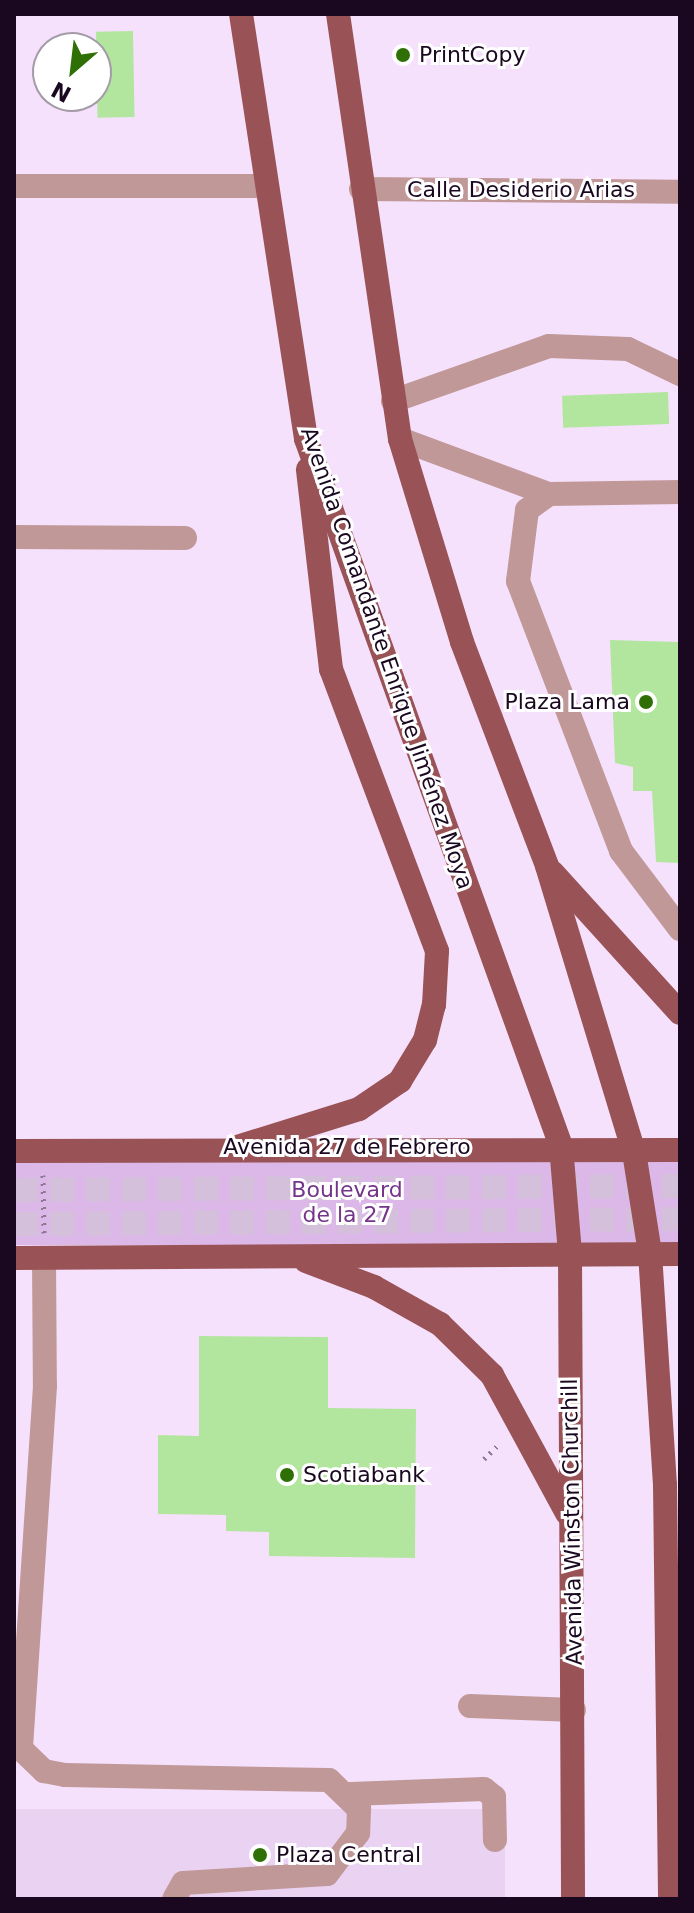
<!DOCTYPE html>
<html>
<head>
<meta charset="utf-8">
<style>
	body { margin:0 }
	#map { position:relative; width:694px; height:1913px; overflow:hidden; background:#f6e1fd; font-family:"DejaVu Sans",sans-serif }
	div>[style] { position:absolute }
	[style*='--x'] { left:calc(var(--x)*1px); top:calc(var(--y)*1px); width:calc(var(--w)*1px); rotate:calc(var(--a)*1deg) }
	.built>* { inset:0; background:#ead3f2; transform-origin:0 0 }
	.green>* { inset:0; background:#dcb8e8; transform-origin:0 0 }
	.building>* { inset:0; background:#b2e69f; transform-origin:0 0 }
	.highway-tunnel>* { height:24px; margin-top:-12px; transform-origin:0; background:repeating-linear-gradient(90deg,#d5c0dc 0 24px,transparent 0 36px) }
	.path>* { height:5px; margin-top:-2.5px; transform-origin:0; background:repeating-linear-gradient(90deg,#8d7994 0 2px,transparent 0 8px) }
	.minor>* { height:24px; margin:-12px; padding:0 12px; transform-origin:12px; border-radius:12px; background:#c19898 }
	.major>* { height:24px; margin:-12px; padding:0 12px; transform-origin:12px; border-radius:12px; background:#995356 }
	.dots>* { width:22px; height:22px; translate:-50% -50%; box-sizing:border-box; border:4px solid #fff; border-radius:50% }
	span { translate:-50% -50%; white-space:nowrap; text-align:center; line-height:1.15; -webkit-text-stroke:6px #fff; paint-order:stroke }
	.poi-label { font-size:22px; color:#1a0720 }
	.left { translate:0 -50%; text-align:left }
	.right { translate:-100% -50%; text-align:right }
	.street-label { font-size:22px; color:#1a0720 }
	.park-label { font-size:22px; color:#75358a }
	.frame { position:absolute; inset:0; border:16px solid #1a0720; pointer-events:none }
	.north { position:absolute; left:32px; top:32px; width:80px; height:80px; box-sizing:border-box; background:#fff; border:2px solid #a39ca6; border-radius:50%; rotate:208deg; font-size:22px; font-weight:700; line-height:32px; text-align:center; color:#1a0720 }
	.north::after { content:''; display:block; margin:auto; width:28px; height:36px; background:#2f7006; clip-path:polygon(50% 0,100% 100%,50% 72%,0 100%) }
</style>
</head>
<body>
<div id="map">
	<div class="built">
		<i style="left:505px;top:1809px;width:90px;height:491px;rotate:90deg"></i>
	</div>
	<div class="green">
		<i style="left:680px;top:1155px;width:90px;height:666px;rotate:90deg"></i>
	</div>
	<div class="building">
		<i style="left:133px;top:31px;width:86px;height:37px;rotate:89deg"></i>
		<i style="left:668px;top:392px;width:32px;height:106px;rotate:88deg"></i>
		<i style="clip-path:polygon(610px 640px,680px 642px,680px 863px,656px 862px,652px 791px,633px 791px,633px 767px,615px 763px)"></i>
		<i style="clip-path:polygon(199px 1336px,328px 1337px,328px 1408px,416px 1409px,415px 1558px,269px 1556px,269px 1532px,226px 1531px,226px 1515px,158px 1514px,158px 1435px,199px 1436px)"></i>
	</div>
	<div class="highway-tunnel">
		<i style="--x:14;--y:1190;--w:666;--a:-0.34"></i>
		<i style="--x:14;--y:1224;--w:666;--a:-0.43"></i>
	</div>
	<div class="path">
		<i style="--x:43;--y:1175;--w:58;--a:89"></i>
		<i style="--x:484;--y:1459;--w:23;--a:-45"></i>
	</div>
	<div class="minor">
		<i style="--x:14;--y:186;--w:250;--a:0"></i>
		<i style="--x:361;--y:189;--w:319;--a:0.5"></i>
		<i style="--x:393;--y:401;--w:165;--a:-19.4"></i>
		<i style="--x:549;--y:346;--w:79;--a:2.2"></i>
		<i style="--x:628;--y:349;--w:58;--a:25.7"></i>
		<i style="--x:400;--y:439;--w:159;--a:20.3"></i>
		<i style="--x:680;--y:492;--w:131;--a:179.1"></i>
		<i style="--x:549;--y:494;--w:27;--a:144"></i>
		<i style="--x:527;--y:510;--w:72;--a:97.2"></i>
		<i style="--x:518;--y:581;--w:289;--a:69.1"></i>
		<i style="--x:621;--y:851;--w:98;--a:52.9"></i>
		<i style="--x:14;--y:537;--w:171;--a:0.3"></i>
		<i style="--x:44;--y:1258;--w:128;--a:89.6"></i>
		<i style="--x:45;--y:1386;--w:364;--a:93.8"></i>
		<i style="--x:21;--y:1749;--w:32;--a:44"></i>
		<i style="--x:44;--y:1771;--w:21;--a:11"></i>
		<i style="--x:65;--y:1775;--w:264;--a:1.1"></i>
		<i style="--x:329;--y:1780;--w:42;--a:44"></i>
		<i style="--x:359;--y:1809;--w:24;--a:92"></i>
		<i style="--x:358;--y:1833;--w:51;--a:127.1"></i>
		<i style="--x:327;--y:1874;--w:144;--a:176.4"></i>
		<i style="--x:183;--y:1883;--w:18;--a:119"></i>
		<i style="--x:470;--y:1706;--w:104;--a:2.2"></i>
		<i style="--x:351;--y:1794;--w:133;--a:-2.2"></i>
		<i style="--x:484;--y:1789;--w:13;--a:39"></i>
		<i style="--x:494;--y:1797;--w:43;--a:88.7"></i>
	</div>
	<div class="major">
		<i style="--x:241;--y:14;--w:430;--a:81.3"></i>
		<i style="--x:306;--y:439;--w:752;--a:70.17"></i>
		<i style="--x:561;--y:1146;--w:108;--a:85.2"></i>
		<i style="--x:570;--y:1254;--w:645;--a:89.73"></i>
		<i style="--x:338;--y:14;--w:429;--a:81.7"></i>
		<i style="--x:400;--y:439;--w:212;--a:73"></i>
		<i style="--x:462;--y:642;--w:240;--a:69.2"></i>
		<i style="--x:547;--y:866;--w:299;--a:73.1"></i>
		<i style="--x:634;--y:1152;--w:102;--a:81"></i>
		<i style="--x:650;--y:1253;--w:232;--a:86.3"></i>
		<i style="--x:665;--y:1485;--w:414;--a:89.3"></i>
		<i style="--x:553;--y:873;--w:189;--a:47.8"></i>
		<i style="--x:234;--y:1148;--w:131;--a:-17.3"></i>
		<i style="--x:359;--y:1109;--w:50;--a:-34.3"></i>
		<i style="--x:400;--y:1081;--w:48;--a:-58.6"></i>
		<i style="--x:425;--y:1040;--w:36;--a:-76"></i>
		<i style="--x:434;--y:1005;--w:54;--a:-86.8"></i>
		<i style="--x:437;--y:951;--w:301;--a:-110.6"></i>
		<i style="--x:331;--y:669;--w:201;--a:-96.6"></i>
		<i style="--x:14;--y:1151;--w:666;--a:-0.09"></i>
		<i style="--x:14;--y:1258;--w:666;--a:-0.34"></i>
		<i style="--x:306;--y:1261;--w:73;--a:20.9"></i>
		<i style="--x:374;--y:1287;--w:76;--a:29.3"></i>
		<i style="--x:440;--y:1324;--w:73;--a:44.4"></i>
		<i style="--x:492;--y:1375;--w:157;--a:61.5"></i>
	</div>
	<div class="dots">
		<i style="left:403px;top:55px;background:#2f7006"></i>
		<i style="left:646px;top:702px;background:#2f7006"></i>
		<i style="left:287px;top:1475px;background:#2f7006"></i>
		<i style="left:260px;top:1855px;background:#2f7006"></i>
	</div>
	<div class="poi-label">
		<span class="left" style="left:419px;top:55px">PrintCopy</span>
		<span class="right" style="left:630px;top:702px">Plaza Lama</span>
		<span class="left" style="left:303px;top:1475px">Scotiabank</span>
		<span class="left" style="left:276px;top:1855px">Plaza Central</span>
	</div>
	<div class="street-label">
		<span style="left:521px;top:190px">Calle Desiderio Arias</span>
		<span style="left:387px;top:658px;rotate:71deg">Avenida Comandante Enrique Jiménez Moya</span>
		<span style="left:347px;top:1147px">Avenida 27 de Febrero</span>
		<span style="left:572px;top:1522px;rotate:-91deg">Avenida Winston Churchill</span>
	</div>
	<div class="park-label">
		<span style="left:347px;top:1202px">Boulevard<br>de la 27</span>
	</div>
	<div class="frame"></div>
	<div class="north">N</div>
</div>
</body>
</html>
